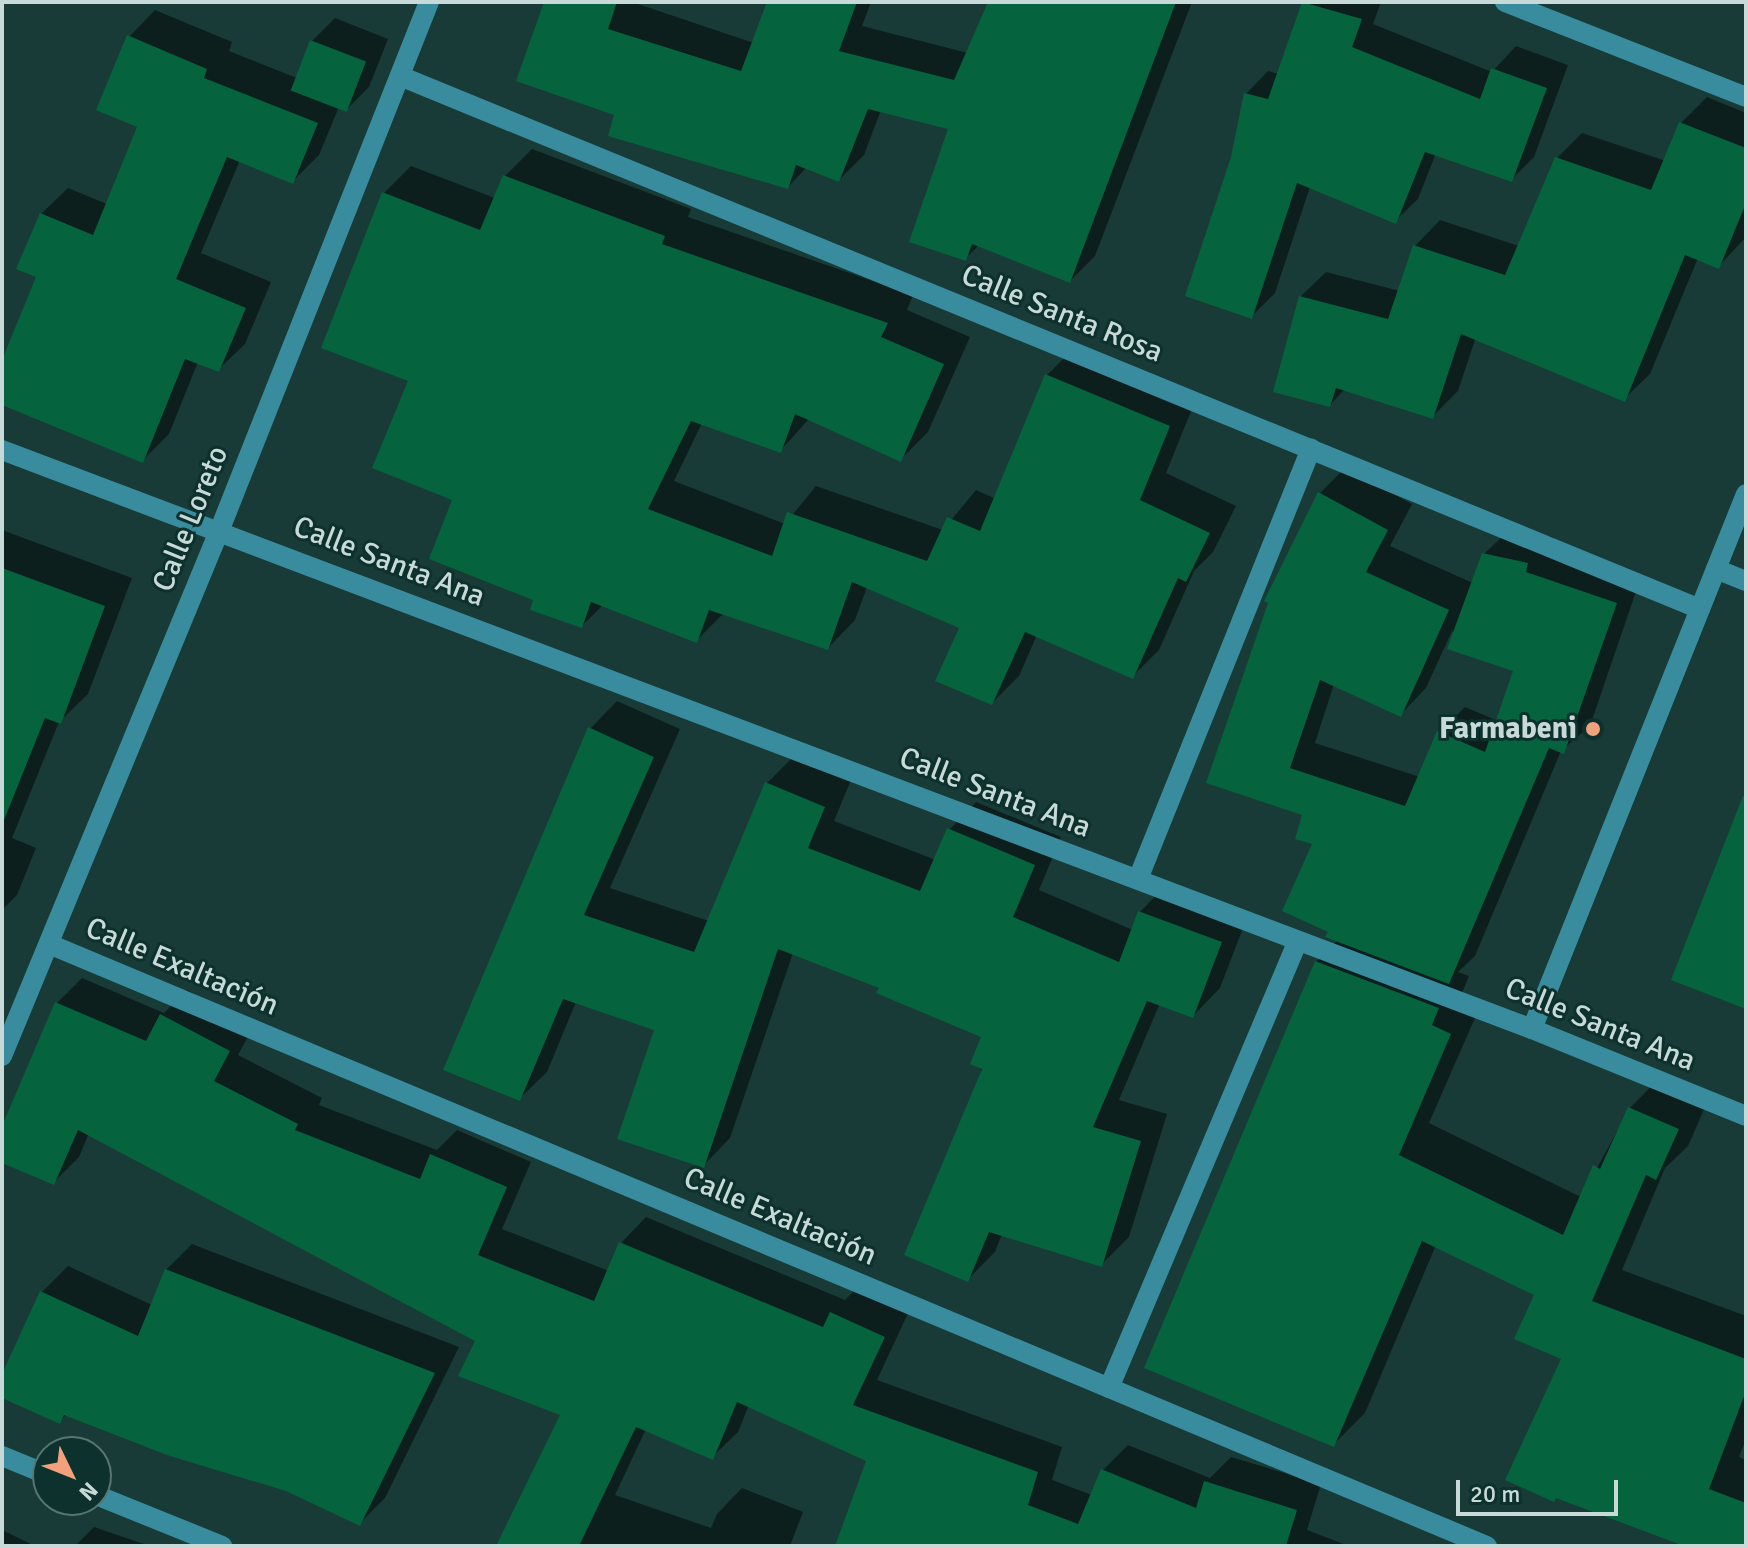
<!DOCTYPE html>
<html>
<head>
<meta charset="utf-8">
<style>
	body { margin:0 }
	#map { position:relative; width:1748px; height:1548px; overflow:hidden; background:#183b37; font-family:Signika,sans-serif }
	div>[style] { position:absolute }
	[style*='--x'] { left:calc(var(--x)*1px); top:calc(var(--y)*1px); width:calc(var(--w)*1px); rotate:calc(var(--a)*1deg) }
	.shadow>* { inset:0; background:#0007 }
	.building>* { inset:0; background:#05643d; transform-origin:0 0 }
	.minor>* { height:20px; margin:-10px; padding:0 10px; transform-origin:10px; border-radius:10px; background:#388c9e }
	.dots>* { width:22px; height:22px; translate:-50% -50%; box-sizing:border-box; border:4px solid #0d312d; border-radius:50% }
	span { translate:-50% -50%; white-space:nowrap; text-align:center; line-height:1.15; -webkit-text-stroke:6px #0d312d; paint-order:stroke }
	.street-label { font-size:30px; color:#c8dad8 }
	.poi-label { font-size:30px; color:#c8dad8; font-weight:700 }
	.right { translate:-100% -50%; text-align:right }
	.frame { position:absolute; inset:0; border:4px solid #c8dad8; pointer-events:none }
	.north { position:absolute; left:32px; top:1436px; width:80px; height:80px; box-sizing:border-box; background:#0d312d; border:2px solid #587571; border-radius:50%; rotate:133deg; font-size:22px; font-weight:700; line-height:32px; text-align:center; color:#c8dad8 }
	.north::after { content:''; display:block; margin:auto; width:28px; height:36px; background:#f1a17c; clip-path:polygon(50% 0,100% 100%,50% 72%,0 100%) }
	.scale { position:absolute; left:1456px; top:1480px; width:162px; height:36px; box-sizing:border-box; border:4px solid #c8dad8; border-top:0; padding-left:10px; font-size:24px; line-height:28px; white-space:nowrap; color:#c8dad8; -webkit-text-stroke:6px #0d312d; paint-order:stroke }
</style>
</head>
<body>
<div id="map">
	<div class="shadow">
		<i style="clip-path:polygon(546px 2px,632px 2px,754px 43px,770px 2px,871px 2px,862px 26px,968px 53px,990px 2px,1192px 2px,1095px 256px,1070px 281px,979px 245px,965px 259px,950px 128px,881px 110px,864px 155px,839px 180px,807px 167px,788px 187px,617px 114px)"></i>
		<i style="clip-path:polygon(1304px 2px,1381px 2px,1373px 24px,1492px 72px,1516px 46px,1568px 65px,1534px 157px,1511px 180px,1436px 153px,1418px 199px,1395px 221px,1310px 187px,1275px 293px,1252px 316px,1232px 157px,1246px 94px,1268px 71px,1279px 74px)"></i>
		<i style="clip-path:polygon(155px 10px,232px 42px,229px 51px,297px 78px,312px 41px,335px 18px,388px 39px,369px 87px,346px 110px,339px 107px,319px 155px,293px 181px,240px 160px,201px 253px,271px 282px,245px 344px,218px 370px,198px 362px,169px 434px,142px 461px,2px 403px,2px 365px,39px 275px,41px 214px,68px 188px,107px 204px,139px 125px,129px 37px)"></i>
		<i style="clip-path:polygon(1707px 97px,1746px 113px,1746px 237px,1719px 266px,1698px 258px,1650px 374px,1624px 399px,1476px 337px,1458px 391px,1432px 417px,1345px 389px,1330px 405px,1300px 297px,1326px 272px,1400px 291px,1415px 246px,1440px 220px,1519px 246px,1557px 158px,1582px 133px,1666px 161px,1681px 123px)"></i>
		<i style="clip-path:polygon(532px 149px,691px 209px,688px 217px,913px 295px,907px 310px,970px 337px,928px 432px,900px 460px,809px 419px,781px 450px,702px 423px,674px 481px,785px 524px,816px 486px,943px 530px,976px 490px,996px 499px,1047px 375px,1074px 348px,1196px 399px,1166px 473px,1236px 506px,1213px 552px,1194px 571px,1159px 650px,1132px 677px,1037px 635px,1019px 676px,992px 703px,962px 627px,867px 587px,855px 620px,828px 648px,724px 613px,696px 641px,603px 605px,582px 626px,536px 599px,454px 499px,411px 380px,384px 193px,411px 166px,495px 198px,505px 176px)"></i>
		<i style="clip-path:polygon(evenodd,1345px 468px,1412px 504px,1390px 546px,1473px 583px,1484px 554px,1510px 529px,1553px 537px,1550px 546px,1641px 577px,1590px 726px,1561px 751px,1475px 956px,1458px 972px,1469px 976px,1462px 993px,1482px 1002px,1429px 1123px,1581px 1197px,1630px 1108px,1661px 1076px,1709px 1098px,1688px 1146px,1665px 1168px,1622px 1270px,1746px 1316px,1746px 1439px,1739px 1457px,1746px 1460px,1746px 1546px,1697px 1546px,1564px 1358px,1536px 1294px,1436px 1245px,1365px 1413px,1333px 1445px,1316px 962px,1338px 940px,1330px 931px,1315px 843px,1305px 814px,1208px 782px,1319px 494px,1345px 468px,1452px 631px,1516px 669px,1498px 721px,1465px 707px,1439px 733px,1420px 777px,1315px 743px,1334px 684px,1401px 714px,1426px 688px,1452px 631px)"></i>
		<i style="clip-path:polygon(2px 530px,132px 578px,88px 694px,59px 722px,12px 838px,36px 848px,17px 895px,2px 910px)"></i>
		<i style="clip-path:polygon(617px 701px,680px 729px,610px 888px,709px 921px,766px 784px,794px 756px,851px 780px,834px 821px,936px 860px,949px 830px,976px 802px,1061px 837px,1039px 890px,1133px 930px,1140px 912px,1167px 884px,1248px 915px,1220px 988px,1193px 1016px,1160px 1003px,1119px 1100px,1167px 1114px,1129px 1237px,1101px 1265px,1002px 1234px,995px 1252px,968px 1279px,983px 1036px,881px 987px,793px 953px,730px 1138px,703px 1166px,656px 1029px,576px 1002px,547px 1072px,519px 1099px,590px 729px)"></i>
		<i style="clip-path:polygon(82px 978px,164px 1013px,187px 990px,254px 1026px,238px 1055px,322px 1098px,319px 1105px,437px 1150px,457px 1130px,531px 1162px,502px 1229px,609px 1271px,621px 1243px,646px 1217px,845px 1300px,857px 1288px,909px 1311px,877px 1380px,1062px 1447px,1052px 1480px,1092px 1495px,1103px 1470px,1128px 1445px,1210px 1478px,1231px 1457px,1321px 1484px,1307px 1530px,1349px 1546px,885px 1546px,868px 1460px,749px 1405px,738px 1432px,712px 1457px,646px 1429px,615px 1495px,711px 1528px,717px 1514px,742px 1488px,803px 1512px,790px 1546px,498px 1546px,563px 1414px,477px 1340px,89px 1133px,79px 1157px,54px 1182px,2px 1160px,2px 1131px,57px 1003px)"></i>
		<i style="clip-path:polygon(192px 1244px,459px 1347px,385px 1498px,359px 1524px,286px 1489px,67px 1414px,59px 1422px,2px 1396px,2px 1379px,42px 1292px,68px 1266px,152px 1305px,166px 1270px)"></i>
		<i style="clip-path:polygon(94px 1527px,144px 1544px,143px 1546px,75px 1546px)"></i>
		<i style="clip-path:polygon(2px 1530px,35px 1546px,2px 1546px)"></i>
	</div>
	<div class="building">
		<i style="clip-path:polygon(544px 2px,617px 2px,608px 29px,741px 71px,767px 2px,857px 2px,839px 51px,954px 80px,988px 2px,1176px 2px,1070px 283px,972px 244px,966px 261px,909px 242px,948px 129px,868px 109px,839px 182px,796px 165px,788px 189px,608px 136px,614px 115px,516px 81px)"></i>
		<i style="clip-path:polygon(1302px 2px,1362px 19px,1352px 47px,1480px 99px,1491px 68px,1547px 88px,1512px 182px,1425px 152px,1396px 224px,1297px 183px,1252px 319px,1185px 296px,1231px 157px,1244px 93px,1268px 99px)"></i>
		<i style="clip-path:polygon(127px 35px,207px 69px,204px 78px,318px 123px,293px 184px,227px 157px,176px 279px,246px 308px,219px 372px,185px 359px,143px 463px,2px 405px,2px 360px,36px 277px,16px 269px,40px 213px,93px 235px,137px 127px,96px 110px)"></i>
		<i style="left:310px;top:40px;width:60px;height:54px;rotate:21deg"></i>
		<i style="clip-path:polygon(1679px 122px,1746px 148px,1746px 203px,1719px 269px,1685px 255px,1625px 402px,1461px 334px,1433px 419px,1336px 388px,1330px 407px,1273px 392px,1299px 296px,1388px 319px,1413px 245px,1505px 275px,1555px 157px,1651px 190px)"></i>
		<i style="clip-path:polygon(503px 175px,665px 236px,662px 244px,888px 323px,881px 337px,944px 364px,901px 462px,795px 414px,781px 453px,691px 421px,648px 509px,772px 556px,787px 512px,927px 561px,947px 517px,980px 531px,1045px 374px,1170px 426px,1140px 500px,1210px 533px,1186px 582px,1178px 578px,1133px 679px,1025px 632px,992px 705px,935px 681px,959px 628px,852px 582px,828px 650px,709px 610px,697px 643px,591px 602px,582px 628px,530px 610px,533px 600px,429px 559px,452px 500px,372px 468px,408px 381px,321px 348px,382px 192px,480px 230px)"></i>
		<i style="clip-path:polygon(1318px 492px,1388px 530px,1366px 572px,1449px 610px,1401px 717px,1320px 680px,1290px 768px,1405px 806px,1437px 731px,1485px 752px,1513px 671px,1447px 649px,1482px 553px,1528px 563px,1526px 572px,1617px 603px,1564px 754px,1549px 748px,1449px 984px,1325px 937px,1328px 932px,1282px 911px,1312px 844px,1295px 839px,1302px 815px,1206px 783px,1268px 603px,1264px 601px)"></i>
		<i style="clip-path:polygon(2px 568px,105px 606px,61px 724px,45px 718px,4px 820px)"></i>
		<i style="clip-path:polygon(588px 727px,654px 757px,584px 915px,694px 952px,765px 782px,825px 807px,808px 848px,920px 891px,947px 828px,1035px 865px,1013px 917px,1119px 962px,1138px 911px,1222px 942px,1193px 1018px,1147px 1001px,1093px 1127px,1141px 1141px,1102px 1267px,989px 1232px,968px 1282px,904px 1255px,982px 1069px,970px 1064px,981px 1037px,876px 993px,879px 988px,778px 949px,704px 1168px,617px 1139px,654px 1030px,563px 999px,520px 1101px,443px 1070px)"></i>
		<i style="clip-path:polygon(1743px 796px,1746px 796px,1746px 1009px,1671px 980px)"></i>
		<i style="clip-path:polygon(1315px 961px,1439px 1008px,1432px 1025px,1451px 1034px,1399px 1155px,1563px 1235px,1593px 1165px,1600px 1169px,1628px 1107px,1679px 1129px,1656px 1180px,1646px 1175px,1592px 1301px,1746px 1359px,1746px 1391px,1709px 1489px,1746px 1503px,1746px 1546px,1684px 1546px,1556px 1498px,1554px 1502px,1505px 1480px,1561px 1359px,1514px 1339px,1534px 1295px,1422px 1241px,1334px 1447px,1144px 1368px)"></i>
		<i style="clip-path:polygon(55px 1002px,146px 1041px,160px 1014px,230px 1051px,214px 1081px,298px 1124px,295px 1130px,420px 1179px,430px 1154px,507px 1187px,478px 1255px,594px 1301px,619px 1242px,823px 1327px,830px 1312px,885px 1337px,853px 1405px,1038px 1472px,1028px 1505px,1078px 1524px,1101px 1469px,1196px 1508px,1204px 1481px,1297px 1510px,1286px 1546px,835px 1546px,866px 1461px,737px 1402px,713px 1460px,636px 1427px,579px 1546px,496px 1546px,560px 1415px,458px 1376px,475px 1341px,78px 1130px,54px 1185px,2px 1163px,2px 1126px)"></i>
		<i style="clip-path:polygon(165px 1269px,435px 1373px,360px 1526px,286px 1491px,167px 1455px,64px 1415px,60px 1424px,2px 1398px,2px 1374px,40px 1291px,138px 1336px)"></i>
	</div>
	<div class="minor">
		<i style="--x:1505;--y:2;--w:259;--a:21.5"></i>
		<i style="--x:400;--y:76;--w:1405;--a:22.29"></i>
		<i style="--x:2;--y:450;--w:1636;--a:20.73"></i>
		<i style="--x:1532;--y:1029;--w:231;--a:22.1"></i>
		<i style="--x:1716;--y:569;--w:32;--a:22"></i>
		<i style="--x:1138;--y:879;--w:464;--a:-68.1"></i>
		<i style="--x:49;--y:944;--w:1559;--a:22.72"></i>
		<i style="--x:1532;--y:1029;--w:576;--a:-68.2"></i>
		<i style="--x:2;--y:1056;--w:570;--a:-67.53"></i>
		<i style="--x:220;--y:529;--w:567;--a:-68.37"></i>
		<i style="--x:1109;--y:1388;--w:485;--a:-67.1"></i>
		<i style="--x:2;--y:1456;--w:50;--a:22.4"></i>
		<i style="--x:96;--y:1495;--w:136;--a:22"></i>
	</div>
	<div class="dots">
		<i style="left:1593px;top:729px;background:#f1a17c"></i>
	</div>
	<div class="street-label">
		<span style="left:1062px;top:314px;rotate:22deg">Calle Santa Rosa</span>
		<span style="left:191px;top:519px;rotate:-68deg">Calle Loreto</span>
		<span style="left:389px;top:562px;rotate:21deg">Calle Santa Ana</span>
		<span style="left:995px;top:793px;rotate:21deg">Calle Santa Ana</span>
		<span style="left:182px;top:967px;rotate:23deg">Calle Exaltación</span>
		<span style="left:1600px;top:1025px;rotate:22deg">Calle Santa Ana</span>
		<span style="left:780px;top:1217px;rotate:23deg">Calle Exaltación</span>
	</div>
	<div class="poi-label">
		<span class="right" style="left:1577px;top:729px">Farmabeni</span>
	</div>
	<div class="frame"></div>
	<div class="north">N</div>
	<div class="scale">20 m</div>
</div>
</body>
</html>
